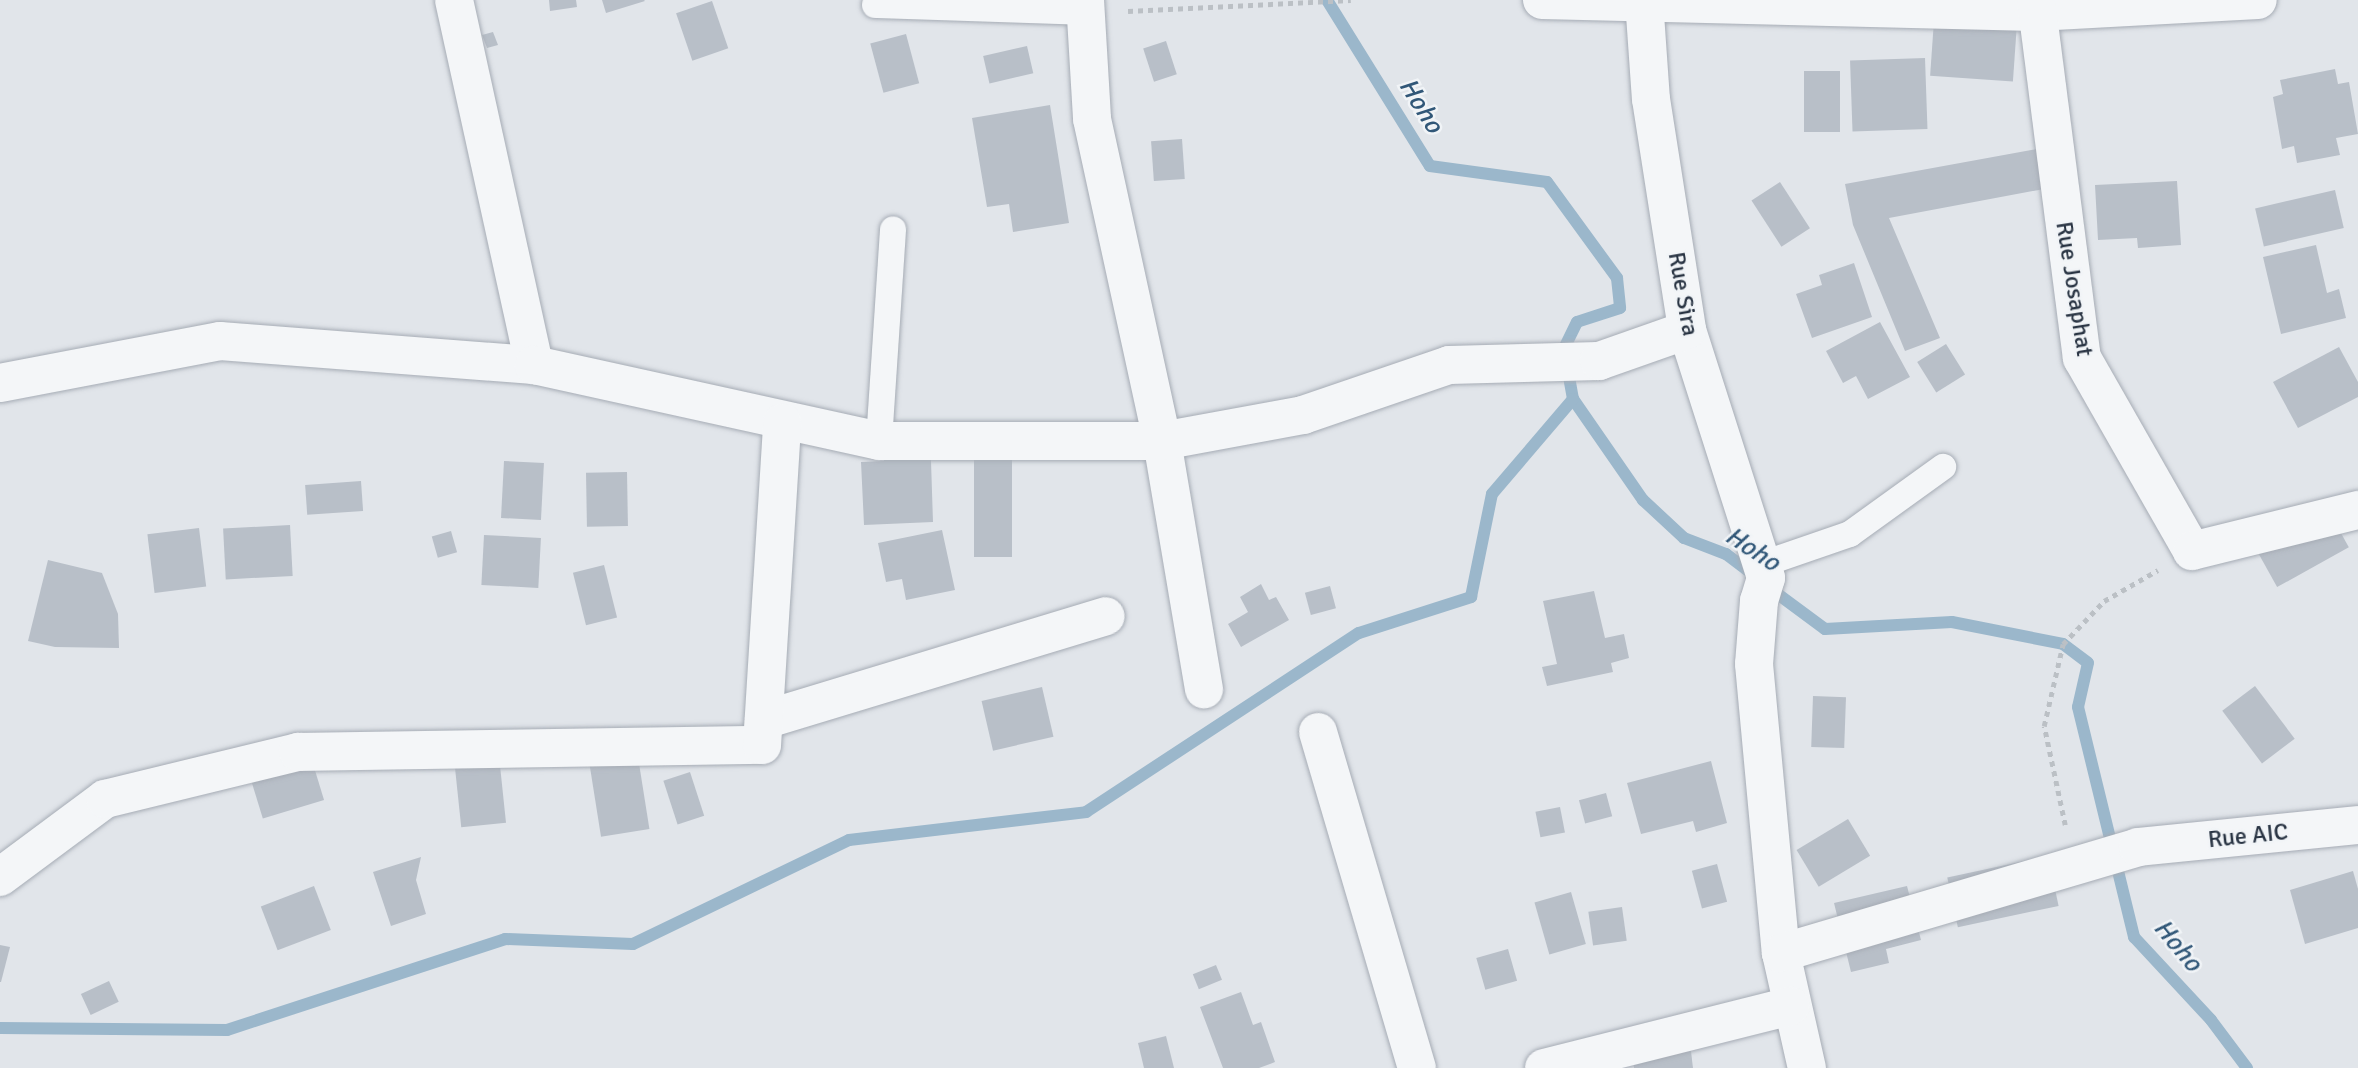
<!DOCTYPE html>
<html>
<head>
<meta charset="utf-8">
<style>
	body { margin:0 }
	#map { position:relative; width:2358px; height:1068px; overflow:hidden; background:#e1e5ea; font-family:Signika,sans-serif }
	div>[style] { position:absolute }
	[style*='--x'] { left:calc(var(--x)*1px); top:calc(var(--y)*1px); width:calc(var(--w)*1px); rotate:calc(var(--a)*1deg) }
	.stream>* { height:12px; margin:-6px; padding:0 6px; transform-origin:6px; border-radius:6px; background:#9bb7cb }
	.building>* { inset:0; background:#b8bfc8; transform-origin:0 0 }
	.path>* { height:4.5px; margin-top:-2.25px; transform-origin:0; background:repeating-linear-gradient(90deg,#bbc0c5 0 5px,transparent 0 10px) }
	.roads { filter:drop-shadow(0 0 2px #a6acb5) drop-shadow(0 0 2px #a6acb5) }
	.service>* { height:26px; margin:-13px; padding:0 13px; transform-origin:13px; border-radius:13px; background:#f4f6f8 }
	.minor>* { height:38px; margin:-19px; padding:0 19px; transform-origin:19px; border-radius:19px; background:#f4f6f8 }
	span { translate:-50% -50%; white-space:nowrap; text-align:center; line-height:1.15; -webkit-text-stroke:5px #f1f4f7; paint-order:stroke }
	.street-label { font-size:24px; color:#293443 }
	.water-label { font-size:26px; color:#315778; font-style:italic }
</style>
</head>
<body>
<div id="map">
	<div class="stream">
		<i style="--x:1327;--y:0;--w:195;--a:58.2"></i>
		<i style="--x:1430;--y:166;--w:118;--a:7.8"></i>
		<i style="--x:1547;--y:182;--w:119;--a:53.9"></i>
		<i style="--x:1617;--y:278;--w:30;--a:84"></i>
		<i style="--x:1620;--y:308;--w:45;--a:162"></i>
		<i style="--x:1577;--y:322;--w:30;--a:116"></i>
		<i style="--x:1564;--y:349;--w:51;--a:79.8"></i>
		<i style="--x:1573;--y:399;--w:123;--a:55.3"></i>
		<i style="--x:1643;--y:500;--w:56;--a:42.8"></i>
		<i style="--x:1684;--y:538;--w:45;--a:20.9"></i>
		<i style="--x:1726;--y:554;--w:34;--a:37"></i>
		<i style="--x:1767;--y:586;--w:72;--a:36.6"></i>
		<i style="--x:1825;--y:629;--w:127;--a:-3.2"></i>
		<i style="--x:1952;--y:622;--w:113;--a:11.2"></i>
		<i style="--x:2063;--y:644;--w:31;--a:37"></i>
		<i style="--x:2088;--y:663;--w:45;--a:102.8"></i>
		<i style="--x:2078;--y:707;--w:237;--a:76.3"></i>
		<i style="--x:2134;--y:937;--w:113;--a:47.1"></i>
		<i style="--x:2211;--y:1020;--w:60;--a:53.1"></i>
		<i style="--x:0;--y:1028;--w:227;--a:0.5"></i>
		<i style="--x:227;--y:1030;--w:293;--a:-18.1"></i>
		<i style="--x:505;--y:939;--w:128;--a:2.2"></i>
		<i style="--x:633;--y:944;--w:240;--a:-25.7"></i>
		<i style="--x:849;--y:840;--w:239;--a:-6.7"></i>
		<i style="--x:1086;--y:812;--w:326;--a:-33.3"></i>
		<i style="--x:1359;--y:633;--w:118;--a:-17.8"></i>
		<i style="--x:1471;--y:597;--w:105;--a:-78.5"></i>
		<i style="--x:1492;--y:494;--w:125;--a:-49.5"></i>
	</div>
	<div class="building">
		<i style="clip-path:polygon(549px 0,576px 0,577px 7px,550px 11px)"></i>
		<i style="clip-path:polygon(602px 0,644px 0,645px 1px,606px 13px)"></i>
		<i style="left:712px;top:1px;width:50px;height:38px;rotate:71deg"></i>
		<i style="left:1935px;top:6px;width:83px;height:70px;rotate:4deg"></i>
		<i style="clip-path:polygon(493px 32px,498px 45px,487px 48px,482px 35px)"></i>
		<i style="left:906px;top:34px;width:51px;height:37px;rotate:75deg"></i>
		<i style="left:1166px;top:41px;width:35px;height:24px;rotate:72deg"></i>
		<i style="left:1027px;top:46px;width:28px;height:45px;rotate:77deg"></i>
		<i style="left:1925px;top:58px;width:71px;height:75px;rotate:88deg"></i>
		<i style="clip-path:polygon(2335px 69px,2338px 84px,2349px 82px,2358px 134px,2336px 138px,2340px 155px,2297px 163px,2294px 146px,2282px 149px,2273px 97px,2283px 94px,2280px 80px)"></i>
		<i style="left:1804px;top:71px;width:36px;height:61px"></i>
		<i style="clip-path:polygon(1050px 105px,1069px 223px,1013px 232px,1009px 204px,987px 207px,972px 118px)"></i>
		<i style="left:1182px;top:139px;width:40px;height:31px;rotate:86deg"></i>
		<i style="clip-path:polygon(2037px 149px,2044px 189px,1889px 218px,1940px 338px,1905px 351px,1853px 225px,1845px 184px)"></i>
		<i style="clip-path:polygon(2177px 181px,2181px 245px,2138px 248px,2137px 238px,2098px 240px,2095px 185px)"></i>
		<i style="left:1780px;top:182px;width:55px;height:34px;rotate:57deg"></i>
		<i style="left:2335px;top:190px;width:39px;height:82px;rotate:77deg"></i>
		<i style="clip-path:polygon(2316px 245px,2327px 293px,2339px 289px,2346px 318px,2281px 334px,2263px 257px)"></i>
		<i style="clip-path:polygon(1854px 263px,1872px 317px,1812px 338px,1796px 294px,1822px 285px,1819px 275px)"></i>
		<i style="clip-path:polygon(1880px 322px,1910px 377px,1868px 399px,1856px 376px,1843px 383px,1826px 351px)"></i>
		<i style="left:1946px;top:344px;width:36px;height:34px;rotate:58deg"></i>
		<i style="clip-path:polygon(2339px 347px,2358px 382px,2358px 397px,2298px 428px,2273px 382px)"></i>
		<i style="clip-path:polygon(930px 430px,933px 522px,864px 525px,861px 462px,884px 461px,883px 432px)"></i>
		<i style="left:974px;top:454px;width:38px;height:103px"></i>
		<i style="left:504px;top:461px;width:40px;height:57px;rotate:3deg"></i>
		<i style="left:627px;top:472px;width:54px;height:41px;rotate:89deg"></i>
		<i style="left:361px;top:481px;width:30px;height:56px;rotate:86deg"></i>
		<i style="left:2327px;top:508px;width:45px;height:82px;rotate:61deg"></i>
		<i style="left:290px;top:525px;width:51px;height:67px;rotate:87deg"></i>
		<i style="left:199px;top:528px;width:59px;height:52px;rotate:83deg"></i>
		<i style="clip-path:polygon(942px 530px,955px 590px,906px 600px,902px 579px,886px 582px,878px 543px)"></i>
		<i style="left:451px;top:531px;width:22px;height:20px;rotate:74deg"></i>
		<i style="left:484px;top:535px;width:57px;height:50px;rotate:3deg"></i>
		<i style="clip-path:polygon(48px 560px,102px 573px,118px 614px,119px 648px,55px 647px,28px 641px)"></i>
		<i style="left:604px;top:565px;width:54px;height:32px;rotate:76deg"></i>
		<i style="clip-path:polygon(1261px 584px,1269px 600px,1276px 597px,1289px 620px,1241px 647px,1228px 624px,1248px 612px,1240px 597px)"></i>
		<i style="left:1330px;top:586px;width:23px;height:26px;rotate:75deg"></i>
		<i style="clip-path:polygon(1594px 591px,1605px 638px,1624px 634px,1629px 658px,1611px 663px,1613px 672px,1547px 686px,1542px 667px,1557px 664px,1543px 601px)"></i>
		<i style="left:2255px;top:686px;width:66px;height:41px;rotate:53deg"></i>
		<i style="left:1042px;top:687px;width:51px;height:62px;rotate:77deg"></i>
		<i style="left:1813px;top:696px;width:33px;height:51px;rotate:2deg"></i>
		<i style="left:310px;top:754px;width:48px;height:64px;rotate:73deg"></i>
		<i style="left:499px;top:756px;width:67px;height:45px;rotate:84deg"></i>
		<i style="left:638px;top:757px;width:73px;height:49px;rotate:81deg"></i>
		<i style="clip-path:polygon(1711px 761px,1727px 823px,1696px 832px,1693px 821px,1641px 834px,1627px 783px)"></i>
		<i style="left:690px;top:772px;width:46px;height:28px;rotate:72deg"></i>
		<i style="left:1606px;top:793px;width:24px;height:28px;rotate:75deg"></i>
		<i style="left:1560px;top:807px;width:26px;height:25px;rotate:79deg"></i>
		<i style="left:1848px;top:819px;width:43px;height:60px;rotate:59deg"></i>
		<i style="left:2048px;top:856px;width:51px;height:103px;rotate:78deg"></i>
		<i style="clip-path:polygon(421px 857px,416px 880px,426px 914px,391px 926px,373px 872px)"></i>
		<i style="left:1717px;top:864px;width:39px;height:26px;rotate:75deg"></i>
		<i style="clip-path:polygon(2353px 871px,2358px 889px,2358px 928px,2305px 944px,2290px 890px)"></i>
		<i style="left:314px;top:886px;width:47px;height:57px;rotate:69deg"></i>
		<i style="clip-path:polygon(1907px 886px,1921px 940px,1886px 949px,1889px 963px,1851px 972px,1834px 903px)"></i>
		<i style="left:1571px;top:892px;width:54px;height:38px;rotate:74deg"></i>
		<i style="left:1622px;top:907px;width:34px;height:34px;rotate:82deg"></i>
		<i style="clip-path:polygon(0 945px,10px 947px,1px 982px,0 982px)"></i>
		<i style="left:1508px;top:949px;width:33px;height:33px;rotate:74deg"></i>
		<i style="left:1216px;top:965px;width:16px;height:25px;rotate:68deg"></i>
		<i style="left:109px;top:981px;width:23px;height:31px;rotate:65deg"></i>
		<i style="clip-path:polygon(1241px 992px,1253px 1025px,1261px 1022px,1275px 1062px,1259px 1068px,1223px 1068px,1200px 1007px)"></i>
		<i style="clip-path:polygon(1689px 1035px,1693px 1068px,1634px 1068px,1631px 1041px)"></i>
		<i style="clip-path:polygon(1166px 1036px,1174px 1068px,1144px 1068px,1138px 1043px)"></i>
	</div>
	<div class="path">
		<i style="--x:1128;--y:11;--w:223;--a:-2.8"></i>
		<i style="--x:2065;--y:825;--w:101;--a:-102"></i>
		<i style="--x:2044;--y:726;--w:84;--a:-77"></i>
		<i style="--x:2063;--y:644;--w:59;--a:-46.4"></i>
		<i style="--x:2104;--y:601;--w:62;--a:-29.9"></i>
	</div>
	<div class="roads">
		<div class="service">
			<i style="--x:875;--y:5;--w:209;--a:1.9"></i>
			<i style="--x:879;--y:441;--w:212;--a:-86.2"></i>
			<i style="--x:1763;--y:564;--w:92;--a:-19"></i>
			<i style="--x:1850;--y:534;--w:115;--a:-35.8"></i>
		</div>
		<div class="minor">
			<i style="--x:454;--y:0;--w:374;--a:77.6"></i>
			<i style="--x:1085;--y:0;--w:119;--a:86.6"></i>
			<i style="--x:1092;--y:119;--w:330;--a:77.7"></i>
			<i style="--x:1162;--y:441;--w:252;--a:80.4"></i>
			<i style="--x:1542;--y:0;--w:494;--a:1.4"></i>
			<i style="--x:2036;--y:12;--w:222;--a:-3.1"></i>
			<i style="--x:1644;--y:0;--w:99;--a:86"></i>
			<i style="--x:1651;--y:99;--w:234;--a:81.1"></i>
			<i style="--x:1687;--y:330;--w:260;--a:72.3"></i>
			<i style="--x:1766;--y:578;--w:24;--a:107"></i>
			<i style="--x:1759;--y:601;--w:63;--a:94.5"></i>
			<i style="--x:1754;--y:664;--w:290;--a:84.7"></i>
			<i style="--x:1781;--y:953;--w:118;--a:77.3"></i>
			<i style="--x:2036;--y:0;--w:361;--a:82.7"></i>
			<i style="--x:2082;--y:358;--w:222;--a:60.3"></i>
			<i style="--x:2192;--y:551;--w:171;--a:-13.9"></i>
			<i style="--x:0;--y:383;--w:224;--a:-10.8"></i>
			<i style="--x:220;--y:341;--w:315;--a:4.4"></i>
			<i style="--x:534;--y:365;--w:353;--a:12.4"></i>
			<i style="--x:879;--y:441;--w:283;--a:0"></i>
			<i style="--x:1162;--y:441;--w:143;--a:-10.4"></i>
			<i style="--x:1303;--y:415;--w:154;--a:-18.9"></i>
			<i style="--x:1449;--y:365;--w:150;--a:-1.5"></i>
			<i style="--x:1599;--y:361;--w:93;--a:-19.4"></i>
			<i style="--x:764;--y:720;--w:357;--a:-16.9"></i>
			<i style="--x:1318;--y:732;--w:350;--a:73.6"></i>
			<i style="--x:0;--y:877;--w:131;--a:-36.6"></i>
			<i style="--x:105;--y:799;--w:199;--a:-13.7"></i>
			<i style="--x:298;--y:752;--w:464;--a:-0.9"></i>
			<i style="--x:762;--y:745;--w:323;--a:-86.4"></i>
			<i style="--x:1781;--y:953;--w:372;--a:-16.5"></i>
			<i style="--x:2138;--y:847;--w:221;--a:-5.7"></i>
			<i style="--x:1544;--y:1068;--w:254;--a:-14.1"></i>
		</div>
	</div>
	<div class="street-label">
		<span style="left:2074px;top:289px;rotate:81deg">Rue Josaphat</span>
		<span style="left:1683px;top:294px;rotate:80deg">Rue Sira</span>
		<span style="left:2248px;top:836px;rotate:-6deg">Rue AIC</span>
	</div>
	<div class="water-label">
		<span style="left:1420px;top:106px;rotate:58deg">Hoho</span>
		<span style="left:1752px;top:550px;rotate:33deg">Hoho</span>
		<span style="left:2177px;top:946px;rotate:50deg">Hoho</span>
	</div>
</div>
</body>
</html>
